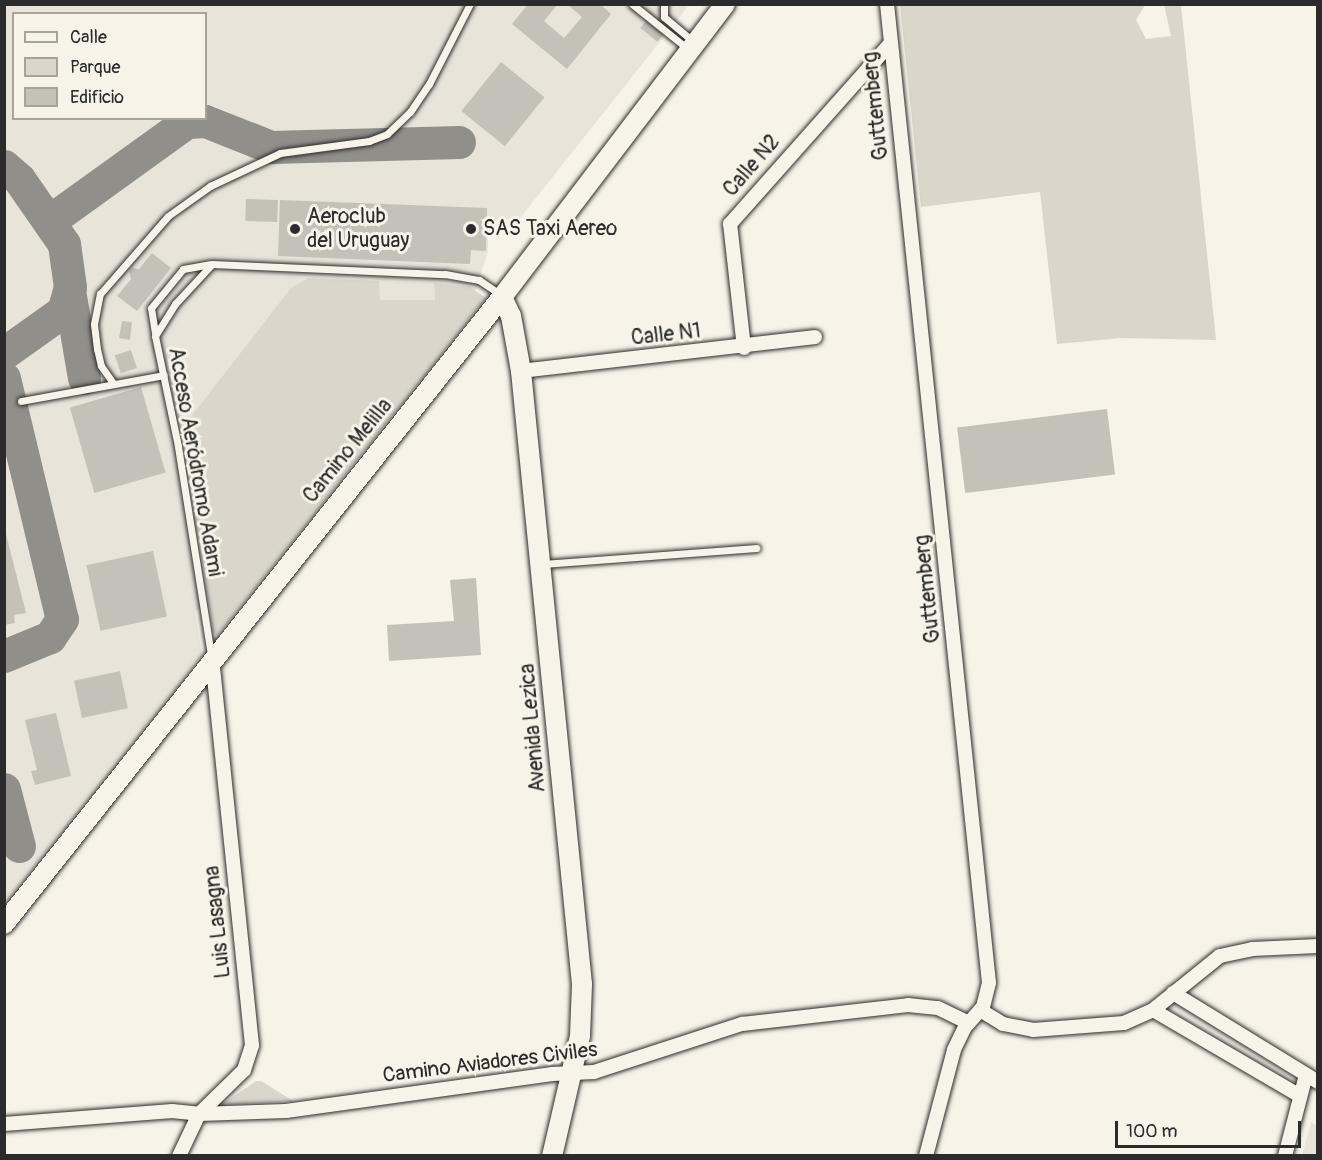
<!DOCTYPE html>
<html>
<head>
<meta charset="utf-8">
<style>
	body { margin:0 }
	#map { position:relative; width:1322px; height:1160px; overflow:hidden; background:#f7f3e8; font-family:Pangolin,sans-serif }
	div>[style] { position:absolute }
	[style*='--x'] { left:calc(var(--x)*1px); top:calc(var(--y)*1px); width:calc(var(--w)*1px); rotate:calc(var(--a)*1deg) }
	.built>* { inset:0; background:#e8e4da }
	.green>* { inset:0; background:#dad6cc }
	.taxiway>* { height:33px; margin:-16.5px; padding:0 16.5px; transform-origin:16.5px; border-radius:16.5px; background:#918f8a }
	.building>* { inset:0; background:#c4c1b9; transform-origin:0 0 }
	.roads { filter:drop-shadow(0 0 2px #2b2b2b) drop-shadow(0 0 2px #2b2b2b) }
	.lane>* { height:7px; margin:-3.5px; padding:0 3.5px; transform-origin:3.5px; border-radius:3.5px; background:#f7f3e8 }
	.street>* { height:14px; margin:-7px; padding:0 7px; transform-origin:7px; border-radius:7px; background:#f7f3e8 }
	.secondary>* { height:20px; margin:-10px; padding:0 10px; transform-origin:10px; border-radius:10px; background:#f7f3e8 }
	.dots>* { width:16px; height:16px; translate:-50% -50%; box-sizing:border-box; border:3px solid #f7f3e8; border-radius:50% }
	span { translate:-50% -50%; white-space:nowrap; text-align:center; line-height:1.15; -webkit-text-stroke:6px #f7f3e8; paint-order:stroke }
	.street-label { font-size:21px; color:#2b2b2b }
	.poi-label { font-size:21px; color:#2b2b2b }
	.left { translate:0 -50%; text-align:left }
	.frame { position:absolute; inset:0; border:6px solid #2b2b2b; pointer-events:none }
	.legend { position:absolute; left:12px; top:12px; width:195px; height:108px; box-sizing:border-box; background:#f7f3e8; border:2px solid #a5a39c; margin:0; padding:8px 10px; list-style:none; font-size:18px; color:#2b2b2b }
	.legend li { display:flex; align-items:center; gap:12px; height:30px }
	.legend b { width:30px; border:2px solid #a5a39c }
	.scale { position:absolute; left:1115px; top:1121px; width:186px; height:27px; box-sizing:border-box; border:3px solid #2b2b2b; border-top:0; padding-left:8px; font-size:18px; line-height:21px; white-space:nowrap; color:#2b2b2b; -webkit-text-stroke:4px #f7f3e8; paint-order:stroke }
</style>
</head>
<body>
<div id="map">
	<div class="built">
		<i style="clip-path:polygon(evenodd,5px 5px,689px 5px,509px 232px,488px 231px,488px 251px,475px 292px,216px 607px,195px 611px,202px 655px,5px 903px,5px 5px,14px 14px,206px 14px,206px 118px,14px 118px,14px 14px)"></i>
		<i style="clip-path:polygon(1311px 1122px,1317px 1126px,1317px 1155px,1302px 1155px)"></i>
	</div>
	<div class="green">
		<i style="clip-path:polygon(900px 5px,1145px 5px,1136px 20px,1146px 39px,1171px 36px,1164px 5px,1181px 5px,1216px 340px,1121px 338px,1057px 344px,1040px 192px,921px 207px)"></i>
		<i style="clip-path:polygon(308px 278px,379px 281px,380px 300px,435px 300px,434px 283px,470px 287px,486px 298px,217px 636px,213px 632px,185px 431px,187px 422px,291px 288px)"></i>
		<i style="clip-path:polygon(256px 1081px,261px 1081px,293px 1101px,221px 1105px)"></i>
	</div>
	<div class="taxiway">
		<i style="--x:188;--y:122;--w:17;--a:-3"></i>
		<i style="--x:205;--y:121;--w:71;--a:21.5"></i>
		<i style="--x:271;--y:147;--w:188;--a:-1.5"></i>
		<i style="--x:4;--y:166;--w:20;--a:41"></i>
		<i style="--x:19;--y:179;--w:79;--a:55.3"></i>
		<i style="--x:64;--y:244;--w:43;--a:82.1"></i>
		<i style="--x:70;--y:287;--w:25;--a:106"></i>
		<i style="--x:63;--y:311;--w:72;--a:144.6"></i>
		<i style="--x:41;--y:210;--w:10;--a:37"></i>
		<i style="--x:49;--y:216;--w:10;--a:-11"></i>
		<i style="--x:59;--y:214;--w:164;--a:-35.8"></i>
		<i style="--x:70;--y:296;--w:83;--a:80.3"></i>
		<i style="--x:4;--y:378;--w:248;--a:76.5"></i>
		<i style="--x:62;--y:619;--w:22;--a:124"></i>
		<i style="--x:50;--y:637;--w:50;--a:157.6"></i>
		<i style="--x:4;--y:789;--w:59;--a:75.3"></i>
	</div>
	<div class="building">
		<i style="clip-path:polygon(528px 4px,558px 4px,544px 21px,564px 38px,582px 17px,567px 4px,600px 4px,611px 14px,567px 69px,512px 24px)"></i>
		<i style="left:646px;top:21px;width:22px;height:9px;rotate:39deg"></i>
		<i style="left:501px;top:62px;width:56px;height:63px;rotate:39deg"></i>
		<i style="left:246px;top:199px;width:32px;height:22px;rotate:2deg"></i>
		<i style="clip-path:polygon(280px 200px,487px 208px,486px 251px,471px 250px,470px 264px,278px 256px)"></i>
		<i style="clip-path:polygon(152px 253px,171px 268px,137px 311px,117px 296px,131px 279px,129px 272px,132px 268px,139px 269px)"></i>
		<i style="clip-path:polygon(122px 321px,132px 322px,130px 340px,119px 338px)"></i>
		<i style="left:131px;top:350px;width:19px;height:17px;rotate:72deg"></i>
		<i style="left:141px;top:387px;width:89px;height:74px;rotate:74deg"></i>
		<i style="left:1107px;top:409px;width:66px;height:151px;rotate:83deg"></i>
		<i style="clip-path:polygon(4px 526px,26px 613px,14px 615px,15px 623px,4px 625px)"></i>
		<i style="left:153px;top:551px;width:67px;height:68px;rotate:78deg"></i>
		<i style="clip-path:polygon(476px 578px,481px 655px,389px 661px,387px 625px,454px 621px,450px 580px)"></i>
		<i style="left:120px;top:671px;width:38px;height:47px;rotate:78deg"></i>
		<i style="clip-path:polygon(56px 713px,71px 776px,35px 785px,31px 771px,37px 770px,25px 720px)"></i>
	</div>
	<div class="roads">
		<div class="lane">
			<i style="--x:632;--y:4;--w:72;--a:38.8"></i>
			<i style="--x:664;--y:4;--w:13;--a:90"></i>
			<i style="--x:664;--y:17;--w:38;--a:40"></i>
			<i style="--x:155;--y:333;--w:25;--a:-99"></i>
			<i style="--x:151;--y:308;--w:50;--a:-50.6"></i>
			<i style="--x:183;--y:269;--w:27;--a:-10"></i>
			<i style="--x:113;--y:383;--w:21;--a:-125"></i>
			<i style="--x:101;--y:366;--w:17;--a:-103"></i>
			<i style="--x:97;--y:349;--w:25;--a:-97"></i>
			<i style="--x:94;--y:324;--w:31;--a:-79"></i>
			<i style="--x:100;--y:294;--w:103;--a:-48.9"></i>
			<i style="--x:168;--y:216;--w:52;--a:-35.5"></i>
			<i style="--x:210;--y:186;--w:77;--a:-25.2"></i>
			<i style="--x:280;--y:153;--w:90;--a:-7.7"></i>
			<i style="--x:369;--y:141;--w:19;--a:-21"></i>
			<i style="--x:387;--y:134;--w:32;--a:-44"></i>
			<i style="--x:410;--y:112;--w:34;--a:-56"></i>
			<i style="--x:429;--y:84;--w:90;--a:-62.9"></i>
			<i style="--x:21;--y:401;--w:145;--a:-10.3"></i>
			<i style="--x:543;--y:564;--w:214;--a:-4.3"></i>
			<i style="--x:211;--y:655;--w:212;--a:-99"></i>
			<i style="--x:178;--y:446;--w:112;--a:-101.8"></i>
			<i style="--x:155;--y:336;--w:38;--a:-58"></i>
			<i style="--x:175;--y:304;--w:54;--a:-47.2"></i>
			<i style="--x:212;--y:264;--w:233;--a:2.5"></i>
			<i style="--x:445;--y:274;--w:35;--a:10"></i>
			<i style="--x:479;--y:280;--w:27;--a:34"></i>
		</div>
		<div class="street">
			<i style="--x:887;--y:4;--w:984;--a:84.05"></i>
			<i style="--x:989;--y:983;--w:25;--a:104"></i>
			<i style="--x:983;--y:1007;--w:27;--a:132"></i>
			<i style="--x:965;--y:1027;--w:25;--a:116"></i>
			<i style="--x:954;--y:1050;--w:110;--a:104.8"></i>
			<i style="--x:744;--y:348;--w:125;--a:-96.4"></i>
			<i style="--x:730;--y:224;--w:241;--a:-48.4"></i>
			<i style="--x:521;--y:371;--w:296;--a:-6.6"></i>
			<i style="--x:1173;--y:993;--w:170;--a:31.5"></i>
			<i style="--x:980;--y:1010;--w:27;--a:31"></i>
			<i style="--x:1003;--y:1024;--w:31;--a:11"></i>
			<i style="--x:1033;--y:1030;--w:91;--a:-4.4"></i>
			<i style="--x:1124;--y:1023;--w:32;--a:-24"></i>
			<i style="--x:1153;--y:1010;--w:86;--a:-38.9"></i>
			<i style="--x:1220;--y:956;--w:33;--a:-12"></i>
			<i style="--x:1252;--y:949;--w:66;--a:-2.6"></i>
			<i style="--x:1153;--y:1010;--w:170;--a:30.3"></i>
			<i style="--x:4;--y:1124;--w:169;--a:-4.4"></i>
			<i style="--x:172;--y:1111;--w:27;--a:6"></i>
			<i style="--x:199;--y:1114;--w:87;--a:-2"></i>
			<i style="--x:286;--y:1111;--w:269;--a:-7.9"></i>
			<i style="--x:552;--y:1074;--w:42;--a:-2.7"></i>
			<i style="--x:594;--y:1072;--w:156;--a:-18"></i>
			<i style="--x:742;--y:1024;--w:167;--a:-6.5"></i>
			<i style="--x:908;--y:1005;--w:30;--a:6"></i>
			<i style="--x:938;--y:1008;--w:34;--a:26"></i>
			<i style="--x:179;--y:1156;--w:47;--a:-64.5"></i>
			<i style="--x:199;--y:1114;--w:63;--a:-44.4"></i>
			<i style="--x:244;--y:1070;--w:26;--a:-72"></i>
			<i style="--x:252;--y:1045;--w:387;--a:-95.9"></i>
			<i style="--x:1285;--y:1156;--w:84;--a:-75.5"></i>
		</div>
		<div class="secondary">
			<i style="--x:502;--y:297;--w:21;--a:65"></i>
			<i style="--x:511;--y:316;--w:56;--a:79.7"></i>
			<i style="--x:521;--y:371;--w:616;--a:84.32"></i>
			<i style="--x:582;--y:984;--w:52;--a:92.2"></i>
			<i style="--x:580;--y:1036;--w:123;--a:103.1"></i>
			<i style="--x:4;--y:924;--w:801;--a:-51.54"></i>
			<i style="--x:502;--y:297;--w:368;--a:-52.7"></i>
		</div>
	</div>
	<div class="dots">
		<i style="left:295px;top:229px;background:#2b2b2b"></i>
		<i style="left:471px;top:229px;background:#2b2b2b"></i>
	</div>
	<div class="street-label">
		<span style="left:876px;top:106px;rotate:-96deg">Guttemberg</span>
		<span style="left:752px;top:166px;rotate:-49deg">Calle N2</span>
		<span style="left:666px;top:335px;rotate:-6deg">Calle N1</span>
		<span style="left:348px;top:451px;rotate:-51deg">Camino Melilla</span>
		<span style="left:195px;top:462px;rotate:80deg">Acceso Aeródromo Adami</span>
		<span style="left:928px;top:589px;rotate:-96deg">Guttemberg</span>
		<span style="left:533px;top:728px;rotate:-95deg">Avenida Lezica</span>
		<span style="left:218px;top:922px;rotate:-96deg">Luis Lasagna</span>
		<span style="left:490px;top:1063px;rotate:-7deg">Camino Aviadores Civiles</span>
	</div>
	<div class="poi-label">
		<span class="left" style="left:307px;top:229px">Aeroclub<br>del Uruguay</span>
		<span class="left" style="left:483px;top:229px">SAS Taxi Aereo</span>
	</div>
	<div class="frame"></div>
	<ul class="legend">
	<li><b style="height:8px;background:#f7f3e8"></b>Calle</li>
	<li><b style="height:16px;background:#dad6cc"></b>Parque</li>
	<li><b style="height:16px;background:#c4c1b9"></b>Edificio</li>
	</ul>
	<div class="scale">100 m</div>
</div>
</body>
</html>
